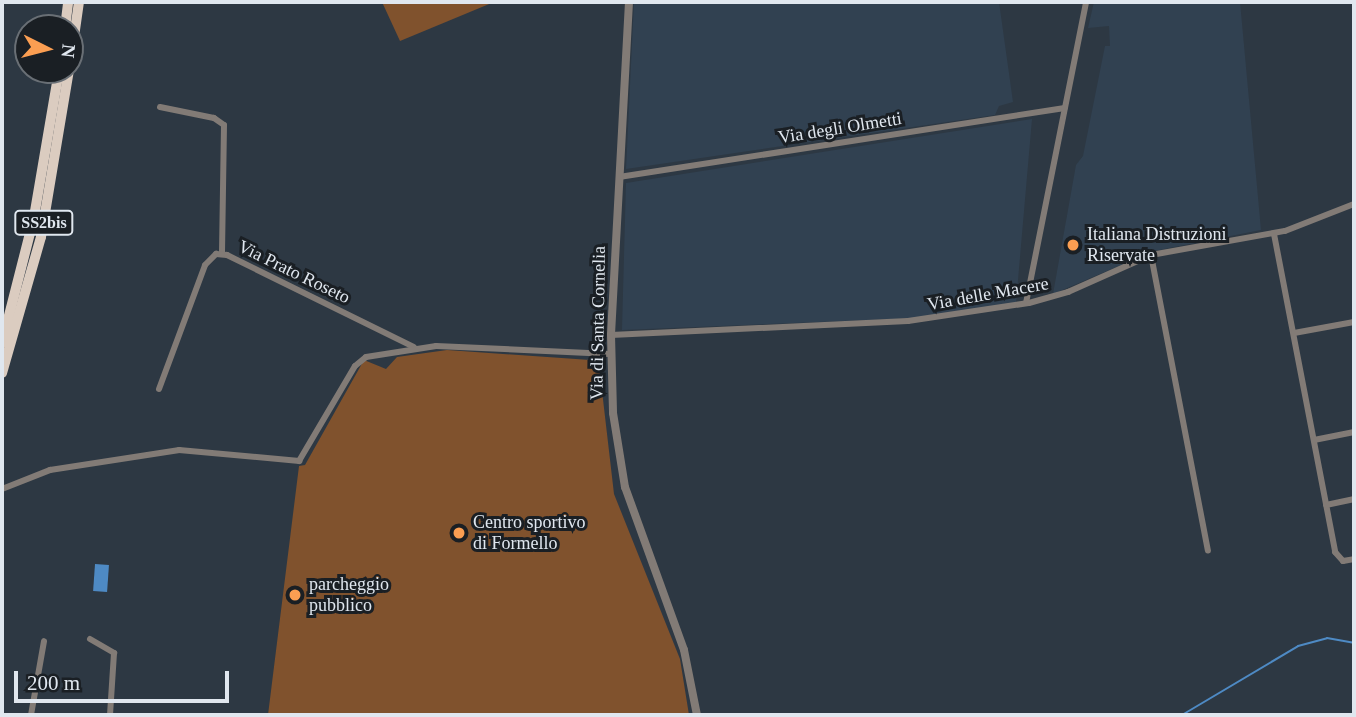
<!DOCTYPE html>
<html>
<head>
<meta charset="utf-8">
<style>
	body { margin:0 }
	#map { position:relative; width:1356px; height:717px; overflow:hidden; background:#2d3843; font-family:Georgia,serif }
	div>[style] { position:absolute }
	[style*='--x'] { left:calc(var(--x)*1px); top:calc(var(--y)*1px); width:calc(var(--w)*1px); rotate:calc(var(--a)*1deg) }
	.built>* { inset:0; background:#314151 }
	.green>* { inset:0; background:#80522d }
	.water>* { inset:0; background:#4e8ac4; transform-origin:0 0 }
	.stream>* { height:2px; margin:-1px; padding:0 1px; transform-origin:1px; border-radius:1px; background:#4e8ac4 }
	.minor>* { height:6px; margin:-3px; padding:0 3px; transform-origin:3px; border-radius:3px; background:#827b76 }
	.tertiary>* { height:8px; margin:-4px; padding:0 4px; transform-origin:4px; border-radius:4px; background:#827b76 }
	.trunk>* { height:10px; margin:-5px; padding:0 5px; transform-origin:5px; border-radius:5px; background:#dbccc0 }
	.dots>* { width:19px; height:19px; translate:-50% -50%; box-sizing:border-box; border:4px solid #1a1f24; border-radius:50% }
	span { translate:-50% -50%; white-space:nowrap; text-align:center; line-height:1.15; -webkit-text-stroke:6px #1a1f24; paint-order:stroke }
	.shield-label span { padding:2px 5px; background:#1a1f24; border:2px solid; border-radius:5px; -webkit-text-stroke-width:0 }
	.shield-label { font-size:16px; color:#e0e7ef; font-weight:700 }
	.street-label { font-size:18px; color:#e0e7ef }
	.poi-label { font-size:18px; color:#e0e7ef }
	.left { translate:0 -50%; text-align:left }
	.frame { position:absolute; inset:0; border:4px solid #e0e7ef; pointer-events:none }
	.north { position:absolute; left:14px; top:14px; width:70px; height:70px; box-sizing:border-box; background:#1a1f24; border:2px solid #696f75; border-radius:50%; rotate:96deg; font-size:19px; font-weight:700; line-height:28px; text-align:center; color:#e0e7ef }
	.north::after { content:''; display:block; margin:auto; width:24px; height:32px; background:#fb9e52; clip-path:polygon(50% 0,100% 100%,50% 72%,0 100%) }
	.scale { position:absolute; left:14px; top:671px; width:215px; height:32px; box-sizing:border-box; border:4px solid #e0e7ef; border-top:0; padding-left:9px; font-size:21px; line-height:24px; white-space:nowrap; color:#e0e7ef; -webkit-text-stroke:5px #1a1f24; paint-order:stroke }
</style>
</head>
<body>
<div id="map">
	<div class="built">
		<i style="clip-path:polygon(634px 2px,999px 2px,1013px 102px,999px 106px,995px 115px,626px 169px)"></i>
		<i style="clip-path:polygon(1094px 2px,1240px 2px,1261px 230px,1154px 251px,1053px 294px,1076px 165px,1083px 156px,1105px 46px,1110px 46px,1109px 26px,1088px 28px)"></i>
		<i style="clip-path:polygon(1032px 119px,1016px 303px,920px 318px,622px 330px,626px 183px)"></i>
	</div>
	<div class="green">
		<i style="clip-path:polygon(382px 2px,494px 2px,400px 41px)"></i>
		<i style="clip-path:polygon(447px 350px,590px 360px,599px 365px,614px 494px,680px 659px,689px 715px,268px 715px,299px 466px,305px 465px,364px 360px,386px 369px,397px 357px)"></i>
	</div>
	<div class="water">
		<i style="left:95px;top:564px;width:14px;height:27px;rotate:4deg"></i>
	</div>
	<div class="stream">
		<i style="--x:1182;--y:715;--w:135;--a:-30.7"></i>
		<i style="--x:1298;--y:646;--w:30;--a:-15"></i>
		<i style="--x:1327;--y:638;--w:27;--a:10"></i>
	</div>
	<div class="minor">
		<i style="--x:160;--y:107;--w:55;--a:11.5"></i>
		<i style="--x:214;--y:118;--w:12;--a:35"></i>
		<i style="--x:224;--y:125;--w:129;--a:90.9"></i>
		<i style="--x:619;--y:177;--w:451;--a:-8.8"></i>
		<i style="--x:1274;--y:234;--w:324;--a:79.1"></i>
		<i style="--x:1335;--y:552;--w:12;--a:48"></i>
		<i style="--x:1343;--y:561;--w:11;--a:-10"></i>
		<i style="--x:1151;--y:255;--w:301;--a:79.1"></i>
		<i style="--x:1026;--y:303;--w:307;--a:-78.7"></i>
		<i style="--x:1294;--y:333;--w:61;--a:-10.4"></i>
		<i style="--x:611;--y:335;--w:297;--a:-2.7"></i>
		<i style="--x:908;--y:321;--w:122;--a:-8.5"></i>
		<i style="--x:1029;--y:303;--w:41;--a:-15.8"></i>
		<i style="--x:1068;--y:292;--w:91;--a:-24"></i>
		<i style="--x:1151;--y:255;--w:136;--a:-10.2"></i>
		<i style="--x:1285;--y:231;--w:74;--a:-21.4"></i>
		<i style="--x:159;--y:389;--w:132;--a:-69.6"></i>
		<i style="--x:205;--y:265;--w:16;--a:-45"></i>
		<i style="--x:216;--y:254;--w:11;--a:5"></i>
		<i style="--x:227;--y:255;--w:208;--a:26.2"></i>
		<i style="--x:1314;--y:440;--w:41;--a:-11.3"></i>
		<i style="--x:2;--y:489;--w:52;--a:-21.6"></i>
		<i style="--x:50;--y:470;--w:131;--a:-8.8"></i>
		<i style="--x:179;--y:450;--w:121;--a:5.2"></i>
		<i style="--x:299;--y:461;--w:110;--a:-59.5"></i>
		<i style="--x:355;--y:366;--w:14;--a:-39"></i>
		<i style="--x:366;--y:357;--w:71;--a:-8.9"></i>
		<i style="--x:436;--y:346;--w:174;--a:2.6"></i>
		<i style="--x:1326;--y:505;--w:29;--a:-12"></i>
		<i style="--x:90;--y:639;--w:28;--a:30"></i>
		<i style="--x:114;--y:653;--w:62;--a:93.7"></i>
		<i style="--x:31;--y:715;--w:75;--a:-80"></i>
	</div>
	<div class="tertiary">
		<i style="--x:629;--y:2;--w:333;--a:93.1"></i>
		<i style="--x:611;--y:335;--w:78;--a:88.5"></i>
		<i style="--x:613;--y:413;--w:75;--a:80.8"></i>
		<i style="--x:625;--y:487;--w:173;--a:70.1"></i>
		<i style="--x:684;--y:650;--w:66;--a:78.7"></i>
	</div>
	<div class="trunk">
		<i style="--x:65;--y:28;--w:26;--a:-83"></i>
		<i style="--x:70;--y:65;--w:64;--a:-81.9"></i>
		<i style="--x:2;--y:343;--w:130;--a:-75.7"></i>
		<i style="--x:34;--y:217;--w:149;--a:-80.3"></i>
		<i style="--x:2;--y:373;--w:141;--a:-74"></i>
		<i style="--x:41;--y:237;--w:169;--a:-80.5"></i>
	</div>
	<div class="dots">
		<i style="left:1073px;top:245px;background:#fb9e52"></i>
		<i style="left:459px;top:533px;background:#fb9e52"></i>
		<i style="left:295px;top:595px;background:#fb9e52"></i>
	</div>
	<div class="shield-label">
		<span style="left:44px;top:223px">SS2bis</span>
	</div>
	<div class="street-label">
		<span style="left:840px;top:128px;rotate:-9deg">Via degli Olmetti</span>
		<span style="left:294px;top:272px;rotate:26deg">Via Prato Roseto</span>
		<span style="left:988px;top:294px;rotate:-10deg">Via delle Macere</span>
		<span style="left:598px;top:323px;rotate:-89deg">Via di Santa Cornelia</span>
	</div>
	<div class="poi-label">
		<span class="left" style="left:1087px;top:245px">Italiana Distruzioni<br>Riservate</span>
		<span class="left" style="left:473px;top:533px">Centro sportivo<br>di Formello</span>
		<span class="left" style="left:309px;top:595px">parcheggio<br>pubblico</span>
	</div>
	<div class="frame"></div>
	<div class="north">N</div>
	<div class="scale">200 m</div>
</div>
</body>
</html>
